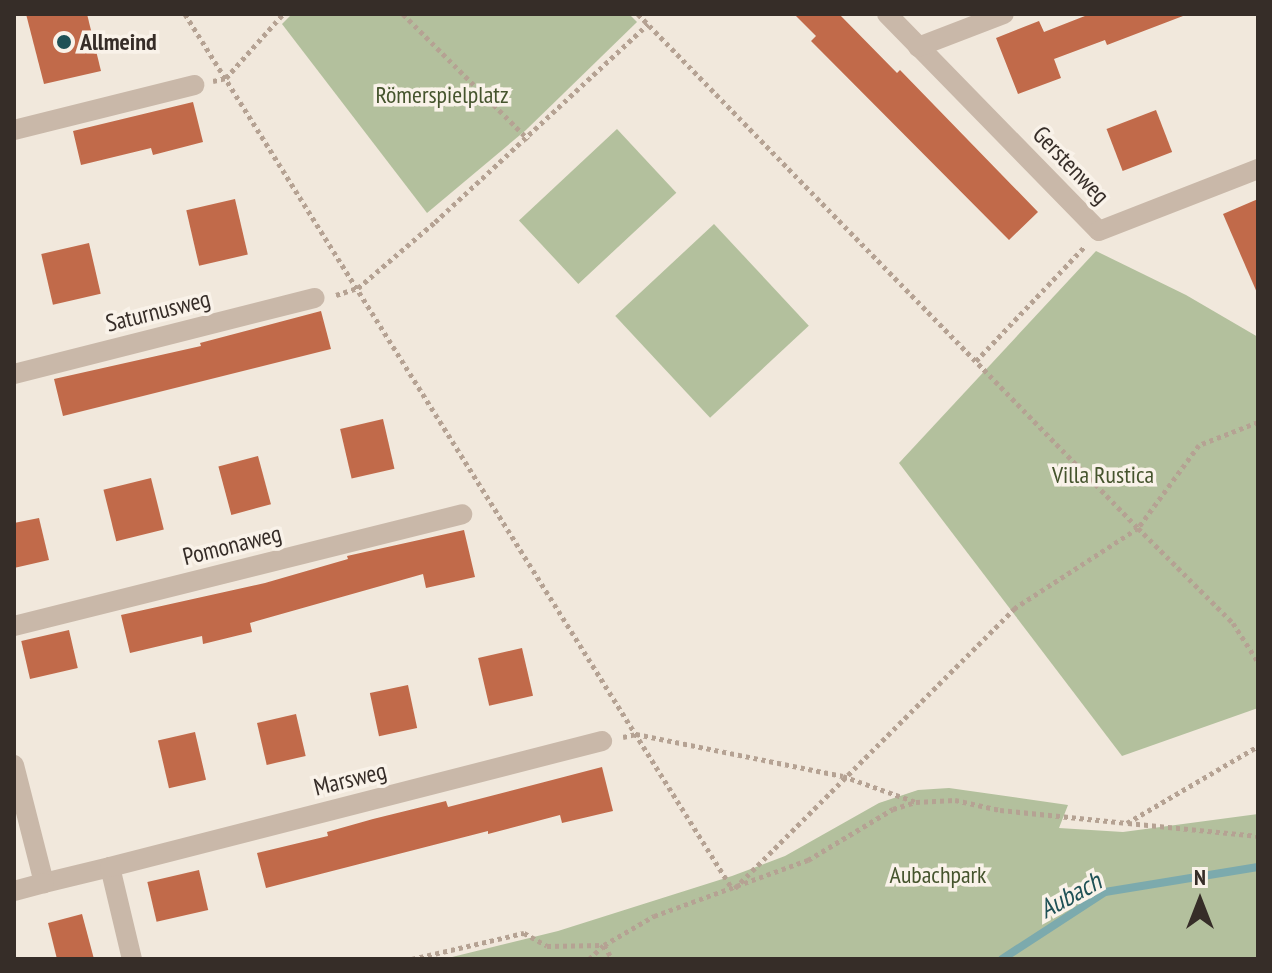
<!DOCTYPE html>
<html>
<head>
<meta charset="utf-8">
<style>
	body { margin:0 }
	#map { position:relative; width:1272px; height:973px; overflow:hidden; background:#f1e8dc; font-family:"PT Sans Narrow",sans-serif }
	div>[style] { position:absolute }
	[style*='--x'] { left:calc(var(--x)*1px); top:calc(var(--y)*1px); width:calc(var(--w)*1px); rotate:calc(var(--a)*1deg) }
	.green>* { inset:0; background:#b3c09d; transform-origin:0 0 }
	.stream>* { height:8px; margin:-4px; padding:0 4px; transform-origin:4px; border-radius:4px; background:#7caaad }
	.building>* { inset:0; background:#c16a4a; transform-origin:0 0 }
	.path>* { height:5px; margin-top:-2.5px; transform-origin:0; background:repeating-linear-gradient(90deg,#b5a293 0 4px,transparent 0 8px) }
	.street>* { height:20px; margin:-10px; padding:0 10px; transform-origin:10px; border-radius:10px; background:#c9b8a9 }
	.dots>* { width:22px; height:22px; translate:-50% -50%; box-sizing:border-box; border:4px solid #f9f2e9; border-radius:50% }
	span { translate:-50% -50%; white-space:nowrap; text-align:center; line-height:1.15; -webkit-text-stroke:7px #f9f2e9; paint-order:stroke }
	.poi-label { font-size:24px; color:#362d28; font-weight:700 }
	.left { translate:0 -50%; text-align:left }
	.park-label { font-size:24px; color:#45542d }
	.street-label { font-size:24px; color:#362d28 }
	.water-label { font-size:26px; color:#1f5156; font-style:italic }
	.frame { position:absolute; inset:0; border:16px solid #362d28; pointer-events:none }
	.north { position:absolute; left:1160px; top:861px; width:80px; height:80px; -webkit-text-stroke:6px #f9f2e9; paint-order:stroke; rotate:0deg; font-size:22px; font-weight:700; line-height:32px; text-align:center; color:#362d28 }
	.north::after { content:''; display:block; margin:auto; width:28px; height:36px; background:#362d28; clip-path:polygon(50% 0,100% 100%,50% 72%,0 100%) }
</style>
</head>
<body>
<div id="map">
	<div class="green">
		<i style="clip-path:polygon(292px 14px,629px 14px,637px 22px,526px 130px,427px 213px,282px 24px)"></i>
		<i style="left:617px;top:129px;width:87px;height:134px;rotate:47deg"></i>
		<i style="left:714px;top:224px;width:139px;height:135px;rotate:47deg"></i>
		<i style="clip-path:polygon(1096px 251px,1186px 295px,1258px 337px,1258px 708px,1122px 756px,899px 463px)"></i>
		<i style="clip-path:polygon(949px 788px,1068px 805px,1059px 828px,1123px 832px,1258px 814px,1258px 959px,444px 959px,558px 931px,732px 876px,785px 856px,879px 803px,918px 790px)"></i>
	</div>
	<div class="stream">
		<i style="--x:1002;--y:959;--w:123;--a:-33"></i>
		<i style="--x:1105;--y:892;--w:155;--a:-9.3"></i>
	</div>
	<div class="building">
		<i style="clip-path:polygon(26px 14px,87px 14px,101px 71px,44px 84px)"></i>
		<i style="clip-path:polygon(794px 14px,839px 14px,897px 73px,900px 70px,1038px 212px,1009px 240px,811px 41px,816px 36px)"></i>
		<i style="clip-path:polygon(1090px 14px,1183px 16px,1107px 45px,1105px 40px,1054px 59px,1061px 78px,1018px 94px,996px 38px,1039px 21px,1044px 32px)"></i>
		<i style="clip-path:polygon(193px 102px,203px 142px,153px 155px,151px 148px,81px 165px,73px 131px)"></i>
		<i style="left:1156px;top:110px;width:45px;height:53px;rotate:69deg"></i>
		<i style="left:235px;top:199px;width:57px;height:50px;rotate:77deg"></i>
		<i style="clip-path:polygon(1258px 199px,1258px 295px,1223px 214px)"></i>
		<i style="left:89px;top:243px;width:52px;height:49px;rotate:77deg"></i>
		<i style="clip-path:polygon(321px 311px,331px 349px,63px 416px,54px 379px,201px 346px,200px 343px)"></i>
		<i style="left:383px;top:419px;width:51px;height:44px;rotate:77deg"></i>
		<i style="left:258px;top:456px;width:50px;height:41px;rotate:75deg"></i>
		<i style="left:151px;top:478px;width:53px;height:49px;rotate:76deg"></i>
		<i style="clip-path:polygon(39px 518px,49px 560px,14px 568px,14px 523px)"></i>
		<i style="clip-path:polygon(464px 530px,475px 577px,426px 588px,423px 574px,250px 623px,252px 632px,203px 644px,202px 636px,130px 653px,121px 615px,265px 583px,348px 559px,347px 556px)"></i>
		<i style="left:69px;top:630px;width:39px;height:49px;rotate:77deg"></i>
		<i style="left:522px;top:648px;width:49px;height:45px;rotate:77deg"></i>
		<i style="left:408px;top:685px;width:44px;height:39px;rotate:78deg"></i>
		<i style="left:296px;top:714px;width:43px;height:40px;rotate:77deg"></i>
		<i style="left:195px;top:732px;width:49px;height:38px;rotate:77deg"></i>
		<i style="clip-path:polygon(602px 767px,613px 811px,562px 823px,560px 815px,488px 834px,488px 831px,266px 888px,257px 853px,328px 836px,327px 832px,373px 819px,446px 801px,448px 807px)"></i>
		<i style="left:199px;top:870px;width:41px;height:53px;rotate:77deg"></i>
		<i style="clip-path:polygon(82px 914px,94px 959px,57px 959px,48px 923px)"></i>
	</div>
	<div class="path">
		<i style="--x:185;--y:14;--w:1033;--a:57.97"></i>
		<i style="--x:403;--y:14;--w:177;--a:45"></i>
		<i style="--x:638;--y:14;--w:717;--a:45.79"></i>
		<i style="--x:1138;--y:528;--w:147;--a:147"></i>
		<i style="--x:1015;--y:608;--w:399;--a:135"></i>
		<i style="--x:213;--y:81;--w:13;--a:-13"></i>
		<i style="--x:226;--y:78;--w:86;--a:-48.3"></i>
		<i style="--x:336;--y:295;--w:23;--a:-18"></i>
		<i style="--x:358;--y:288;--w:101;--a:-40.6"></i>
		<i style="--x:435;--y:222;--w:291;--a:-42.9"></i>
		<i style="--x:976;--y:361;--w:158;--a:-46.5"></i>
		<i style="--x:1258;--y:422;--w:63;--a:158.7"></i>
		<i style="--x:1199;--y:445;--w:103;--a:126.3"></i>
		<i style="--x:1138;--y:528;--w:134;--a:45"></i>
		<i style="--x:1233;--y:623;--w:46;--a:57.3"></i>
		<i style="--x:623;--y:737;--w:13;--a:-13"></i>
		<i style="--x:636;--y:734;--w:211;--a:11.5"></i>
		<i style="--x:843;--y:776;--w:77;--a:19.6"></i>
		<i style="--x:1128;--y:823;--w:131;--a:5.7"></i>
		<i style="--x:604;--y:945;--w:16;--a:60"></i>
		<i style="--x:412;--y:959;--w:115;--a:-13.1"></i>
		<i style="--x:524;--y:933;--w:26;--a:29"></i>
		<i style="--x:547;--y:946;--w:56;--a:-1"></i>
		<i style="--x:589;--y:959;--w:21;--a:-43"></i>
		<i style="--x:604;--y:945;--w:58;--a:-30.1"></i>
		<i style="--x:654;--y:916;--w:164;--a:-20"></i>
		<i style="--x:808;--y:860;--w:99;--a:-31"></i>
		<i style="--x:893;--y:809;--w:24;--a:-17"></i>
		<i style="--x:916;--y:802;--w:39;--a:-3"></i>
		<i style="--x:955;--y:800;--w:46;--a:12.5"></i>
		<i style="--x:1000;--y:810;--w:128;--a:5.8"></i>
		<i style="--x:1127;--y:823;--w:152;--a:-30.4"></i>
	</div>
	<div class="street">
		<i style="--x:887;--y:14;--w:303;--a:45.7"></i>
		<i style="--x:1099;--y:231;--w:171;--a:-21.3"></i>
		<i style="--x:918;--y:47;--w:92;--a:-21"></i>
		<i style="--x:14;--y:130;--w:186;--a:-14"></i>
		<i style="--x:14;--y:374;--w:310;--a:-14.2"></i>
		<i style="--x:14;--y:626;--w:462;--a:-14"></i>
		<i style="--x:14;--y:765;--w:122;--a:75.7"></i>
		<i style="--x:44;--y:883;--w:68;--a:-13.6"></i>
		<i style="--x:110;--y:867;--w:95;--a:76.6"></i>
		<i style="--x:110;--y:867;--w:508;--a:-14.36"></i>
		<i style="--x:14;--y:891;--w:31;--a:-15"></i>
	</div>
	<div class="dots">
		<i style="left:64px;top:42px;background:#1f5156"></i>
	</div>
	<div class="poi-label">
		<span class="left" style="left:80px;top:42px">Allmeind</span>
	</div>
	<div class="park-label">
		<span style="left:442px;top:95px">Römerspielplatz</span>
		<span style="left:1103px;top:475px">Villa Rustica</span>
		<span style="left:938px;top:875px">Aubachpark</span>
	</div>
	<div class="street-label">
		<span style="left:1071px;top:165px;rotate:46deg">Gerstenweg</span>
		<span style="left:158px;top:311px;rotate:-14deg">Saturnusweg</span>
		<span style="left:232px;top:545px;rotate:-14deg">Pomonaweg</span>
		<span style="left:350px;top:779px;rotate:-14deg">Marsweg</span>
	</div>
	<div class="water-label">
		<span style="left:1070px;top:895px;rotate:-29deg">Aubach</span>
	</div>
	<div class="frame"></div>
	<div class="north">N</div>
</div>
</body>
</html>
